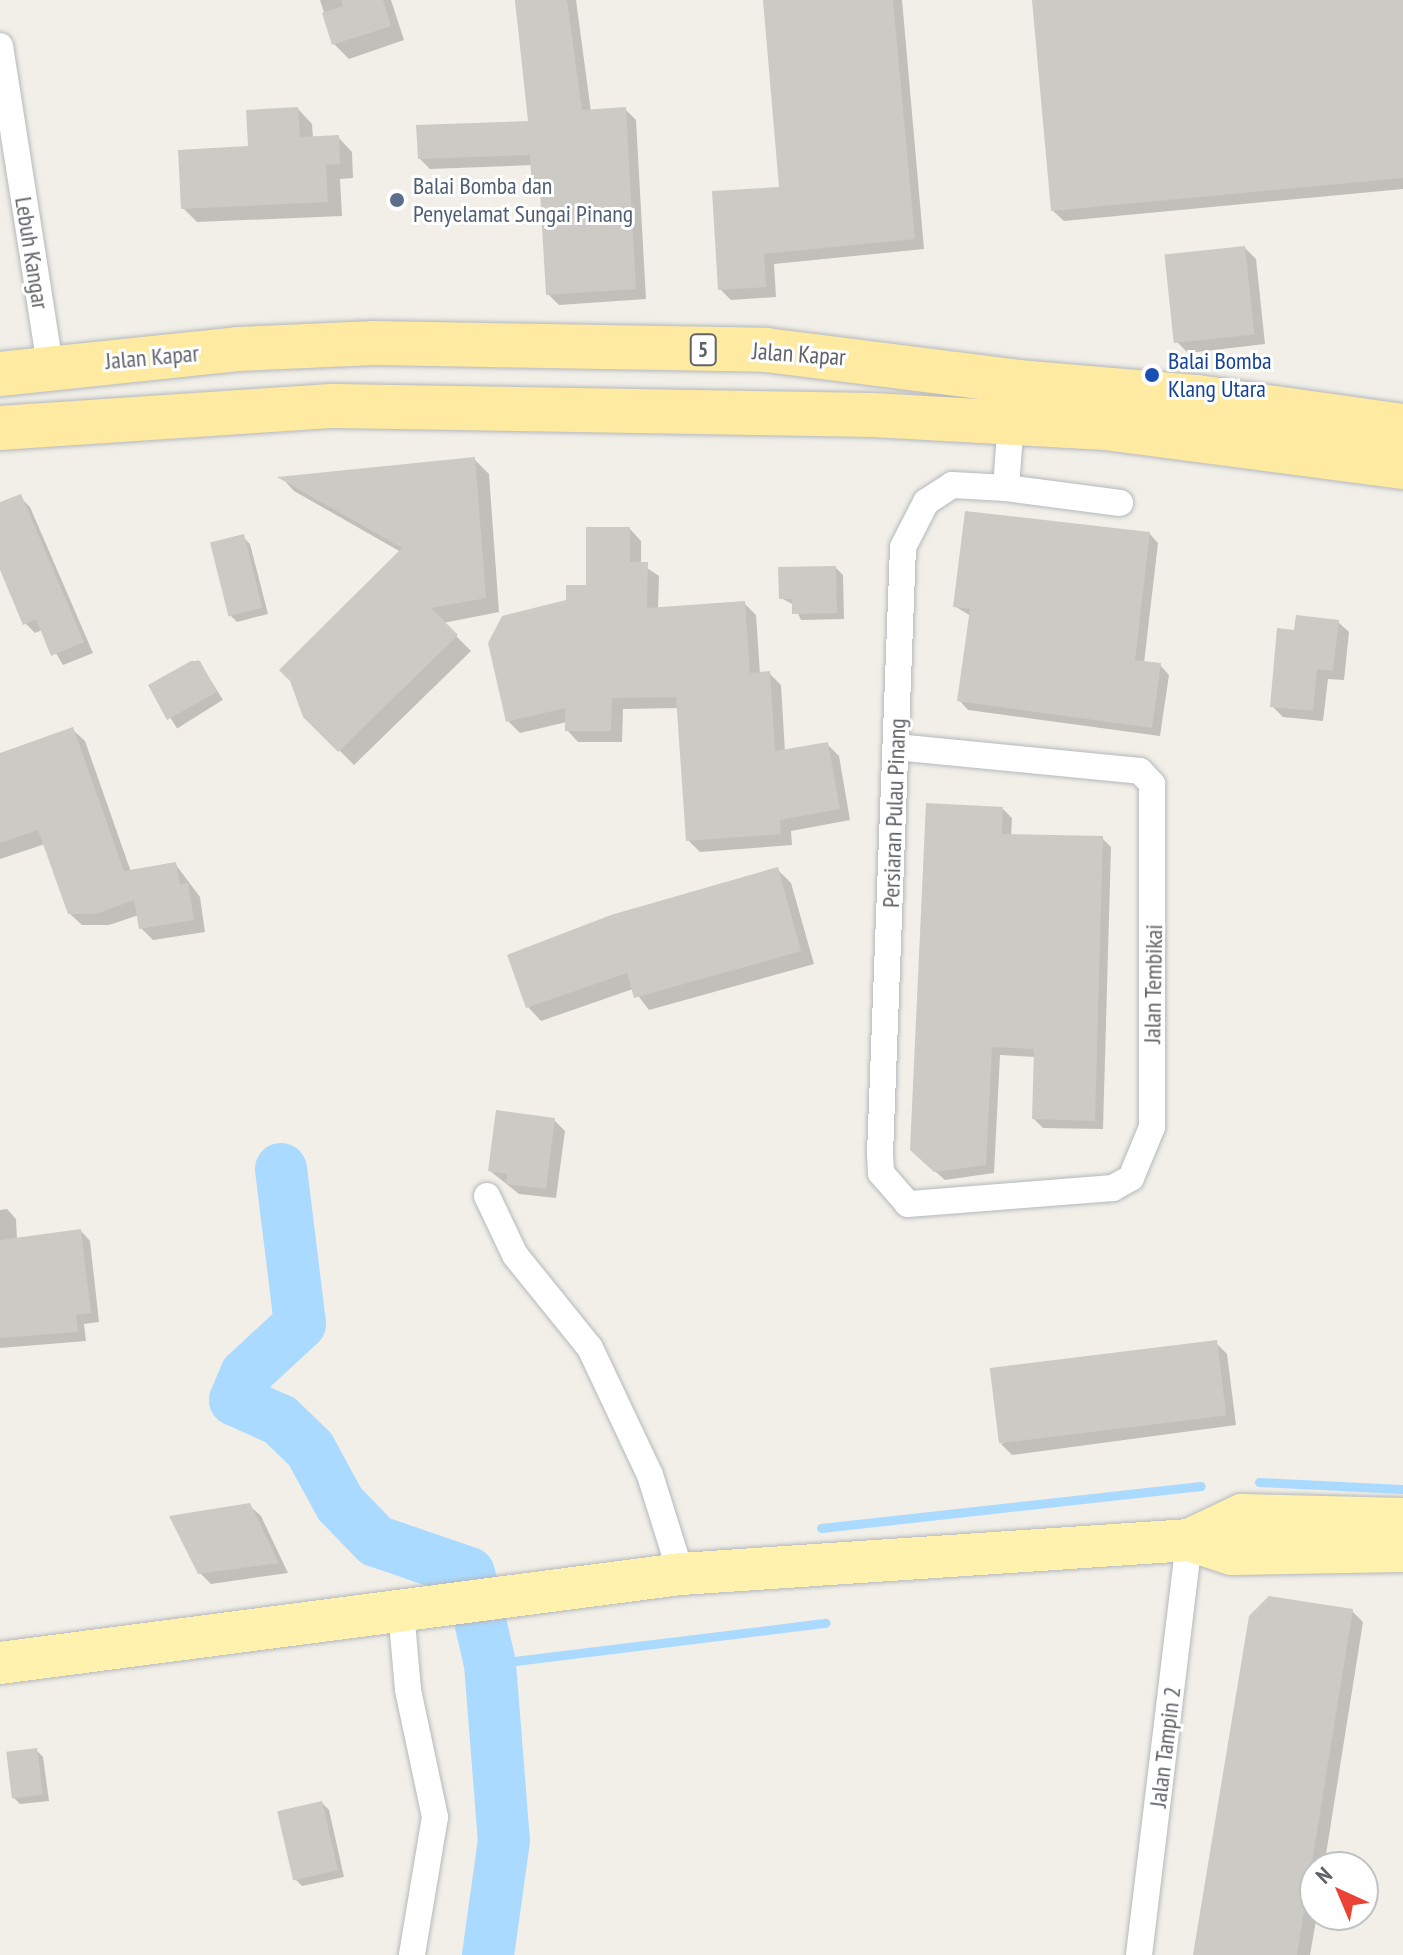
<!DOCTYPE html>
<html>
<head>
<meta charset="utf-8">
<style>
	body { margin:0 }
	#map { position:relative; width:1403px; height:1955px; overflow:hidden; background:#f1efe8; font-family:"PT Sans Narrow",sans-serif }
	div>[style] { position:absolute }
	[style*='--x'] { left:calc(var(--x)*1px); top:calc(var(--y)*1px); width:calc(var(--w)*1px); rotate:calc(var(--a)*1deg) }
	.shadow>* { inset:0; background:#0003; transform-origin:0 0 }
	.stream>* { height:9px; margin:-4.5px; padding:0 4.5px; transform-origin:4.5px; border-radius:4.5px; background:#aadaff }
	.river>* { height:52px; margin:-26px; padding:0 26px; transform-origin:26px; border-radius:26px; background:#aadaff }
	.building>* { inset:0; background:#cccac5; transform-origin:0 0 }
	.roads { filter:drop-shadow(0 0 2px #b5b8bc) drop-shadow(0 0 2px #b5b8bc) }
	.minor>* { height:26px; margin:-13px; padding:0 13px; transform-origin:13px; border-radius:13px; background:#fff }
	.primary>* { height:42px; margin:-21px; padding:0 21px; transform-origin:21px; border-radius:21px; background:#fff2af }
	.trunk>* { height:44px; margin:-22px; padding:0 22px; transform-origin:22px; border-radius:22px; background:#feeaa1 }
	.dots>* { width:22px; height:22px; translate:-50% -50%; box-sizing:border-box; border:4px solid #fff; border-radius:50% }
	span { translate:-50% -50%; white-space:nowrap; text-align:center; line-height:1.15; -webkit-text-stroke:6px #fff; paint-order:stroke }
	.shield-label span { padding:2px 6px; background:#fff; border:2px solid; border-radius:6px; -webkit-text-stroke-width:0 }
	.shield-label { font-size:22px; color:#5f6368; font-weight:700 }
	.service-label { font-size:24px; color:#4e5e75 }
	.left { translate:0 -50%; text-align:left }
	.street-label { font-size:24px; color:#5f6368 }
	.transit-label { font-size:24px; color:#164399 }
	.north { position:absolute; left:1299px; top:1851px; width:80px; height:80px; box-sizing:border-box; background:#fff; border:2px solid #bfc1c3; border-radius:50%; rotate:316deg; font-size:22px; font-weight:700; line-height:32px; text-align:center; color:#5f6368 }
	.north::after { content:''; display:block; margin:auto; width:28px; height:36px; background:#ea4335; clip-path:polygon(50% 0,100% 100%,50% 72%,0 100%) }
</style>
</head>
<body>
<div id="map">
	<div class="shadow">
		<i style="clip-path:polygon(320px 0,391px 0,404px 40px,349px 59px,334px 44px)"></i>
		<i style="clip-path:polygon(515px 0,576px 0,591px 112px,625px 109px,636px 120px,646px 299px,559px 305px,548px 294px,543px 199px,534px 191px,533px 165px,430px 169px,420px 159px,530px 123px)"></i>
		<i style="clip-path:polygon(765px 0,902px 0,924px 249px,774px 264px,776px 297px,731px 300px,720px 289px,782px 188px)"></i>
		<i style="clip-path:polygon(1034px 0,1403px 0,1403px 189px,1064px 221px,1053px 211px)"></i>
		<i style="clip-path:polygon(298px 109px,312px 124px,313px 138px,338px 137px,352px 152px,353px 178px,340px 179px,342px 216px,197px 222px,183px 208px)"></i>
		<i style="clip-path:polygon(1245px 248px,1256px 259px,1265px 344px,1188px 353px,1177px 342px)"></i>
		<i style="clip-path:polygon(474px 459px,489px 474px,499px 612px,443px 623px,471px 651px,354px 765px,305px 716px,401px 552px,294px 491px,282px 478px)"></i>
		<i style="clip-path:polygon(20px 497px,30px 507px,93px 653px,63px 665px,42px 630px,35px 633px,25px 623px,0 565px,0 504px)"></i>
		<i style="clip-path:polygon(630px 529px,641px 541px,641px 564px,659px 576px,658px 609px,744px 603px,756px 615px,760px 674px,769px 673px,781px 685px,785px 752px,827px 744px,839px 756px,850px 820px,791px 831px,792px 845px,700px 852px,688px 840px,679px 708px,623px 709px,622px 742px,578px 742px,567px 730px,567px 722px,520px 733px,508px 721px,568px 602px,588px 586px)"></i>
		<i style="clip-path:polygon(1149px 533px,1158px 543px,1144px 663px,1160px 665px,1169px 675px,1160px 736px,968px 710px,959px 700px,971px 616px,956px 607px)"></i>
		<i style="clip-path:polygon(243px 537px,250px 544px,268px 614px,237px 622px,230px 615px)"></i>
		<i style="clip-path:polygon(836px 568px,843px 575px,844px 619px,801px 620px,794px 605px,781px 598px)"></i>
		<i style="clip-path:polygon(1338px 622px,1349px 632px,1344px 680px,1328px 679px,1323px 721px,1283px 717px,1272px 706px,1296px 632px)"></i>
		<i style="left:198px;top:660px;width:47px;height:54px;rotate:58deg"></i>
		<i style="clip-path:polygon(72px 729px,85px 741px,131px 872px,176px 865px,200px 897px,205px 932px,153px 940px,141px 928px,139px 915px,109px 925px,82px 925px,69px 913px,45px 844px,0 859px,0 786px)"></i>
		<i style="clip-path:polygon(1003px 809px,1012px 818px,1011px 837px,1102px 838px,1111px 847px,1103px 1129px,1043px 1128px,1034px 1119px,1036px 1057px,1000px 1055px,994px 1173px,945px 1180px,921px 1159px)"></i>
		<i style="clip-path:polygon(778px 870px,791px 883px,814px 964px,649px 1010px,633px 989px,541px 1021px,528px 1007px)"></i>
		<i style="clip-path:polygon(554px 1120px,565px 1131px,556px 1198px,519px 1194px,490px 1171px)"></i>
		<i style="clip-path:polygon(7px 1209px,16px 1219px,17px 1240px,81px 1231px,90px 1241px,99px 1322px,84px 1324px,86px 1341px,0 1348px,0 1210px)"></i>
		<i style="clip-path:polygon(1216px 1343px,1227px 1354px,1236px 1425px,1012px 1455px,1001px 1444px)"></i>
		<i style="clip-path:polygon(249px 1505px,261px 1516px,288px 1573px,211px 1584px,200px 1573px)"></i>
		<i style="clip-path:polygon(1352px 1611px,1363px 1622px,1324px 1867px,1315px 1867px,1317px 1915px,1310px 1955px,1195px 1955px)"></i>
		<i style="clip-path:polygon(36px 1750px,43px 1757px,49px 1801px,20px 1804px,13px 1797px)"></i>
		<i style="clip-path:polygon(322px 1803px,329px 1810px,344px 1877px,302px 1886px,295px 1879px)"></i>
	</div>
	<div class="stream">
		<i style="--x:1259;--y:1482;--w:144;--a:2.8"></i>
		<i style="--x:821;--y:1528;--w:382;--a:-6.3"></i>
		<i style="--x:490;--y:1664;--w:338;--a:-7"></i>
	</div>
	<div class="river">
		<i style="--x:281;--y:1169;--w:156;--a:83"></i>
		<i style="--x:300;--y:1324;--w:74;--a:137.2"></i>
		<i style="--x:246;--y:1374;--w:28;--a:113"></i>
		<i style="--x:235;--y:1400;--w:49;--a:24"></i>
		<i style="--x:280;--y:1420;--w:42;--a:44"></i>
		<i style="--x:310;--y:1449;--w:63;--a:61.4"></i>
		<i style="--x:340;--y:1504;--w:52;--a:45.8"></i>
		<i style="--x:376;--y:1541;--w:98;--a:19"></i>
		<i style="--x:469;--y:1573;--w:93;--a:77"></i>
		<i style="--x:490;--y:1664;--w:177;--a:85.5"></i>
		<i style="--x:504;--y:1840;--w:116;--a:97.9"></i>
	</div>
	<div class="building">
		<i style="clip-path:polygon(341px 0,383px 0,391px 26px,332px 45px,322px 13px,343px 6px)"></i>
		<i style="clip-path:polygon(515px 0,567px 0,582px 110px,626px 107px,636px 289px,546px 295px,540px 192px,532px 192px,530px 155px,418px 159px,416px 125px,528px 121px)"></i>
		<i style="clip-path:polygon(763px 0,893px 0,915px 239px,764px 254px,766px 287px,718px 290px,712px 191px,779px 187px)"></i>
		<i style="clip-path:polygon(1032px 0,1403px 0,1403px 178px,1051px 211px)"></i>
		<i style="clip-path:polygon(298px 107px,300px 137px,339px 135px,340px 164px,326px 165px,328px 202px,181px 209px,178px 150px,248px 146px,246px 110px)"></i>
		<i style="left:1245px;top:246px;width:89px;height:81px;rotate:84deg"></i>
		<i style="clip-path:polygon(475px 457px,486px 598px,431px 608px,458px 635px,338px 752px,303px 717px,290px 681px,279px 670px,402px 548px,277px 477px)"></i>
		<i style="clip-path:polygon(21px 494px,84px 642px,51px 656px,36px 619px,23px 625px,0 570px,0 502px)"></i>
		<i style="clip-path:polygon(965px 511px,1150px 532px,1135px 660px,1161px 663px,1152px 728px,957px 701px,970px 609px,953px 607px)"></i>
		<i style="clip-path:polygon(586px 527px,630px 527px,630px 562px,648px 562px,647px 608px,745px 601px,750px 673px,770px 671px,775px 751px,828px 742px,840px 809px,780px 820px,781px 834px,686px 841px,676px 697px,612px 698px,611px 731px,565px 731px,565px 708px,506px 722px,488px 643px,502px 616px,566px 600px,566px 585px,586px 585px)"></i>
		<i style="left:244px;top:534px;width:76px;height:35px;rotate:76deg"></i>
		<i style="clip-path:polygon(836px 566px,837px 613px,792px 614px,792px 599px,779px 599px,778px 567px)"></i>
		<i style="clip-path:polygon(1296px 615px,1339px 620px,1333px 671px,1317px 669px,1313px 711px,1270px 707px,1277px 628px,1294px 630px)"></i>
		<i style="clip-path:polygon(191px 661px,200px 661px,217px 692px,167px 720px,148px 685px)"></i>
		<i style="clip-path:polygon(73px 727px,124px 871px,176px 862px,180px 884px,188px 883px,194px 920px,139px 929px,134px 900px,96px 914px,68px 914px,38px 830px,0 843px,0 753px)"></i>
		<i style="clip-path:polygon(926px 803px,1003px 807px,1002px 834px,1103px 836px,1095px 1121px,1032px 1119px,1034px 1049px,992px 1047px,986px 1165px,934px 1172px,910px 1150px)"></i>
		<i style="clip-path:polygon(778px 867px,801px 951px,634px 998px,627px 973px,526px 1008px,507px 955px,611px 915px)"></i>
		<i style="clip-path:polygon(496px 1110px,555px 1118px,546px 1189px,506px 1184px,507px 1174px,488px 1171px)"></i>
		<i style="clip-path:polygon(81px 1229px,91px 1313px,76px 1315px,78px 1332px,0 1338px,0 1240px)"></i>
		<i style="left:1217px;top:1340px;width:76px;height:229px;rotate:83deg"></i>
		<i style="clip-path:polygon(250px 1503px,279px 1563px,198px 1574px,169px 1516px)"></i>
		<i style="clip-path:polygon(1269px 1596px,1353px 1609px,1297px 1955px,1193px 1955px,1249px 1616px)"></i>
		<i style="left:37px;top:1748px;width:47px;height:31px;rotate:83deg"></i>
		<i style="left:322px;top:1801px;width:71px;height:46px;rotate:77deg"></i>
	</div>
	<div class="roads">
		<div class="minor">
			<i style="--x:0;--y:46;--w:324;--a:81.1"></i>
			<i style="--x:1011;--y:421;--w:67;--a:94.3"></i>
			<i style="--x:1006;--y:488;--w:115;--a:7.5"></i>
			<i style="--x:896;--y:747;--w:245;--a:5.6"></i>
			<i style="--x:1140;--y:771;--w:18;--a:47"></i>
			<i style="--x:1152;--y:784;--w:343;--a:90"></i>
			<i style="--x:1152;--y:1127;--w:55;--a:112.4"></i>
			<i style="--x:1131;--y:1178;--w:21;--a:151"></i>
			<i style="--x:1113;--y:1188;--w:206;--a:175.5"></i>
			<i style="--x:908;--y:1204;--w:41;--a:-131.1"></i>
			<i style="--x:881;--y:1173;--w:19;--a:-93"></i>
			<i style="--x:880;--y:1154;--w:607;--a:-87.83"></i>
			<i style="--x:903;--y:547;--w:51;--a:-62.9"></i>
			<i style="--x:926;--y:502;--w:31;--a:-33"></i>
			<i style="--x:952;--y:485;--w:54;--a:3.2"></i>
			<i style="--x:487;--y:1196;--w:65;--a:64.6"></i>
			<i style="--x:515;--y:1255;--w:119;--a:51.1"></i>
			<i style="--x:590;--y:1348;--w:140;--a:64.7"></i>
			<i style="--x:650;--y:1475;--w:104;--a:72.6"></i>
			<i style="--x:401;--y:1611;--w:79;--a:84.9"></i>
			<i style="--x:408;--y:1690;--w:130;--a:78"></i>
			<i style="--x:435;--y:1817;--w:140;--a:99.5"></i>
			<i style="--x:1139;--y:1955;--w:418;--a:-83.1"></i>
		</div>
		<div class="primary">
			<i style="--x:1189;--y:1540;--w:45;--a:18"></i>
			<i style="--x:1232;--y:1554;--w:171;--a:-1"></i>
			<i style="--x:0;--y:1663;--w:687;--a:-7.45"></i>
			<i style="--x:681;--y:1574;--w:509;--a:-3.83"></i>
			<i style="--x:1189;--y:1540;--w:59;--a:-25.3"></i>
			<i style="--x:1242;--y:1515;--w:161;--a:1.4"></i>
		</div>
		<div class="trunk">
			<i style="--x:0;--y:374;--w:239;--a:-6"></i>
			<i style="--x:238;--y:349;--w:136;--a:-2.5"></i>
			<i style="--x:374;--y:343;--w:392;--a:1"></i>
			<i style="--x:766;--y:350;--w:254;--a:7.2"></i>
			<i style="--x:1018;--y:382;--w:180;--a:4.8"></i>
			<i style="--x:1197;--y:397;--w:208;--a:8"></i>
			<i style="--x:0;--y:428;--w:335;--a:-3.8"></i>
			<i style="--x:334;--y:406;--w:539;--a:0.96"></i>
			<i style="--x:873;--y:415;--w:233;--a:3.2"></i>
			<i style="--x:1106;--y:428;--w:300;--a:7.5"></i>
		</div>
	</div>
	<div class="dots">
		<i style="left:397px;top:200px;background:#5c6f8a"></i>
		<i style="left:1152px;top:375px;background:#1a4fb4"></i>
	</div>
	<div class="shield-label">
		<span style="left:703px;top:350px">5</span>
	</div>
	<div class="service-label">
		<span class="left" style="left:413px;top:200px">Balai Bomba dan<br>Penyelamat Sungai Pinang</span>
	</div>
	<div class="street-label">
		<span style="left:32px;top:253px;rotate:81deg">Lebuh Kangar</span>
		<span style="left:799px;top:354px;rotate:4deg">Jalan Kapar</span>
		<span style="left:152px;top:357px;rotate:-5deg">Jalan Kapar</span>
		<span style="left:894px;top:813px;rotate:-88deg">Persiaran Pulau Pinang</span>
		<span style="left:1153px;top:984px;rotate:-89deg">Jalan Tembikai</span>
		<span style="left:1165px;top:1747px;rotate:-83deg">Jalan Tampin 2</span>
	</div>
	<div class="transit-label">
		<span class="left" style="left:1168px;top:375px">Balai Bomba<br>Klang Utara</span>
	</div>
	<div class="north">N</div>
</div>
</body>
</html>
